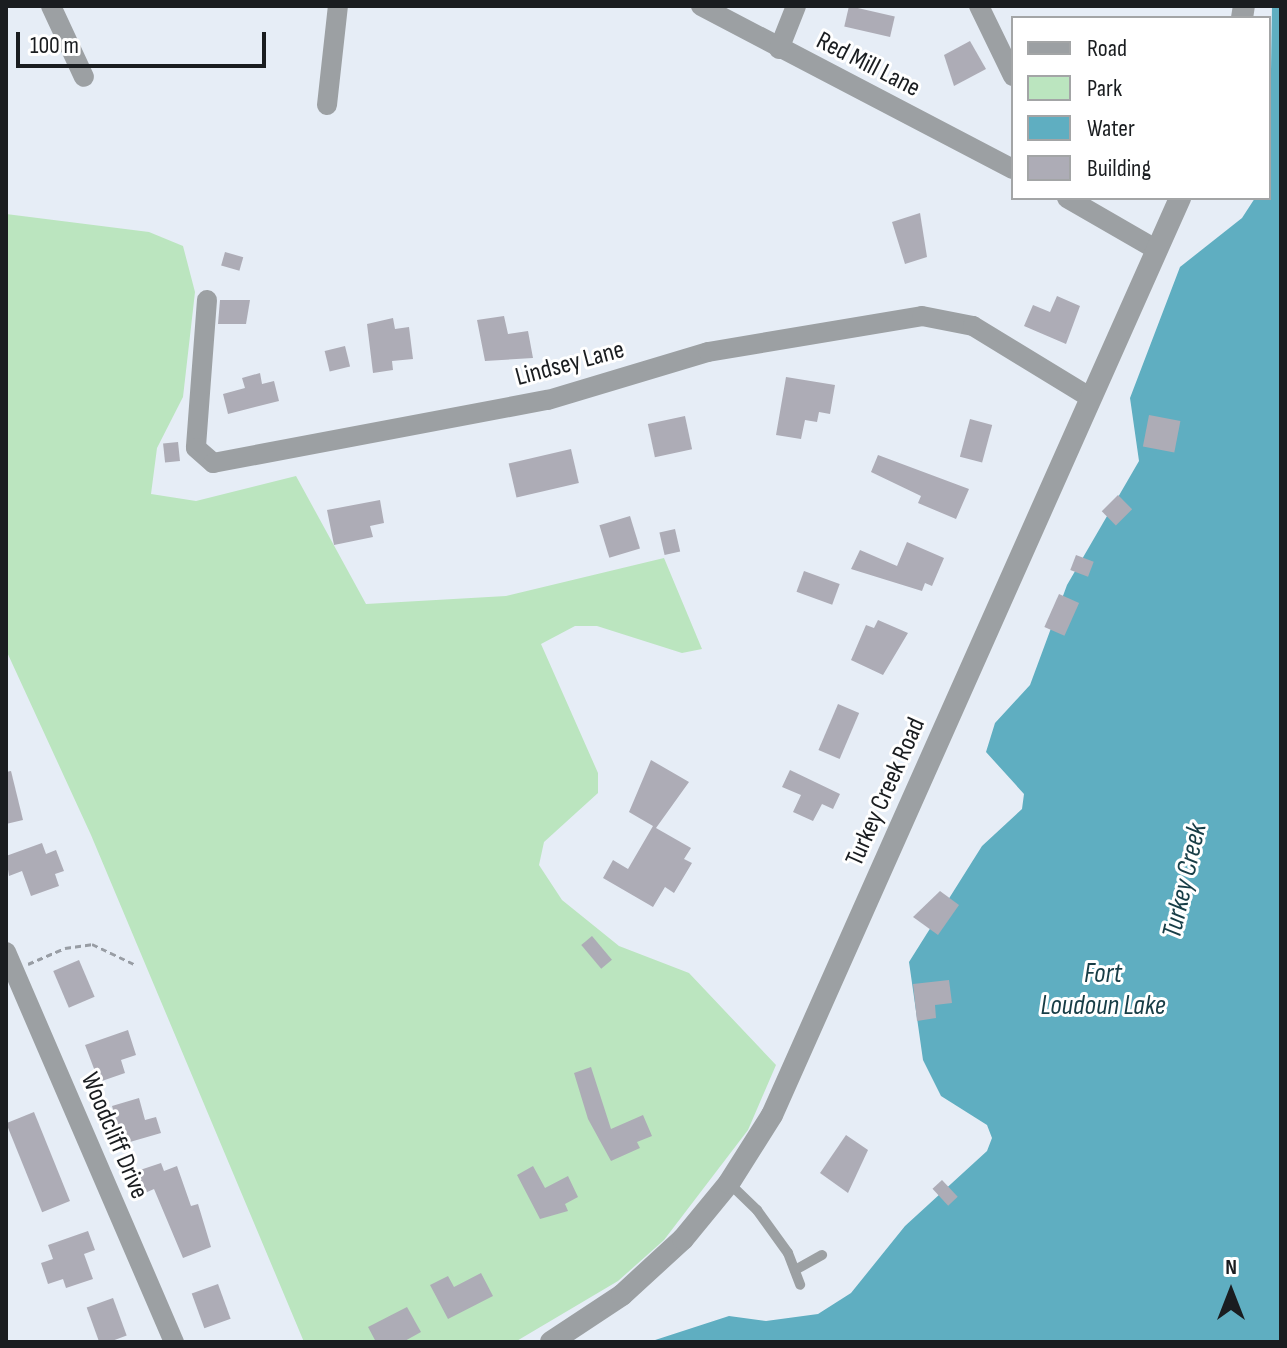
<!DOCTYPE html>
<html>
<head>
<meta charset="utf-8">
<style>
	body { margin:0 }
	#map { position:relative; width:1287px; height:1348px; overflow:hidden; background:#e6edf6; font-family:"Sofia Sans Condensed",sans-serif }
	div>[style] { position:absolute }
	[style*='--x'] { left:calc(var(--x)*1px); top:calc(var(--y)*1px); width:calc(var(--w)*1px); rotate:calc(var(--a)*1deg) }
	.green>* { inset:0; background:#bbe5bf }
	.water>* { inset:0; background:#5faec1 }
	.building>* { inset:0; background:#adacb6; transform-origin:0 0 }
	.path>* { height:3px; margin-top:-1.5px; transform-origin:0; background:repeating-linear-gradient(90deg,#989da4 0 6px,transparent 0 10px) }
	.service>* { height:10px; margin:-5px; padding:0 5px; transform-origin:5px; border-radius:5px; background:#9ca0a3 }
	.minor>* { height:20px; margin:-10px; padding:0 10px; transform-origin:10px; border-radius:10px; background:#9ca0a3 }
	.tertiary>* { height:22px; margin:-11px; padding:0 11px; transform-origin:11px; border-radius:11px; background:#9ca0a3 }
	span { translate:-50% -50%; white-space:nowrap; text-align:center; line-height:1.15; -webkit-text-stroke:6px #fff; paint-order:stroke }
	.street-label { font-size:26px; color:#1a1d20 }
	.water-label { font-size:28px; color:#173d46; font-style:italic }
	.frame { position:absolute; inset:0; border:8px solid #1a1d20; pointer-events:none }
	.legend { position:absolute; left:1011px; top:16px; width:260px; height:184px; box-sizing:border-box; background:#fff; border:2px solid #a3a5a6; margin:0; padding:10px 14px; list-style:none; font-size:24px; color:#1a1d20 }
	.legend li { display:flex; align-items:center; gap:16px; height:40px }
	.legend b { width:40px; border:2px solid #a3a5a6 }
	.north { position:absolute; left:1191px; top:1252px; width:80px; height:80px; -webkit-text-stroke:6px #fff; paint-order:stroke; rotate:0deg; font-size:22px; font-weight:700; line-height:32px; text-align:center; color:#1a1d20 }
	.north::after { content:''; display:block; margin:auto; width:28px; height:36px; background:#1a1d20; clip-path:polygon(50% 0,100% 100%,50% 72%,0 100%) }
	.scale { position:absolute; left:16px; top:32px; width:250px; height:36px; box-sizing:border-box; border:4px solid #1a1d20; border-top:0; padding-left:10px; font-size:24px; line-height:28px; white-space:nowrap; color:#1a1d20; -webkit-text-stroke:6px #fff; paint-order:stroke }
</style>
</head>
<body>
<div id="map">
	<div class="green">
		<i style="clip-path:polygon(6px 214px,149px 232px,183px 246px,195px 292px,183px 397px,157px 448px,151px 494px,196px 501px,296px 476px,366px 604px,506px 596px,664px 558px,702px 649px,682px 653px,597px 626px,575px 626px,541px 644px,598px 773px,598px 793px,544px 842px,539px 865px,562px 900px,619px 946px,689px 973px,776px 1065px,748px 1130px,664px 1240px,618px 1281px,515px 1342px,304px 1342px,91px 835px,6px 650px)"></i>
	</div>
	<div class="water">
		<i style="clip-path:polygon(1272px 6px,1281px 6px,1281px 1342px,649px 1342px,729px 1316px,766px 1321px,818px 1314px,851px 1293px,905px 1226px,987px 1151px,992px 1138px,987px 1125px,941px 1096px,923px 1060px,909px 962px,982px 846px,1022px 809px,1024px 794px,986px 752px,995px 723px,1030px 685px,1067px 585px,1139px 461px,1130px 398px,1180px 267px,1242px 218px,1255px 198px,1269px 198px)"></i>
	</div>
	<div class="building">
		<i style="left:849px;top:6px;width:47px;height:21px;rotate:13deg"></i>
		<i style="clip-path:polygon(970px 41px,986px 69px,954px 86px,944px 55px)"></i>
		<i style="clip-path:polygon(920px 213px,927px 257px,905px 264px,892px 222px)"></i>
		<i style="left:225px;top:252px;width:19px;height:14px;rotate:16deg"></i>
		<i style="clip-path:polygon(1057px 296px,1080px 306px,1066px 344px,1024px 326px,1033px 305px,1050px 312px)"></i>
		<i style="clip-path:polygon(220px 300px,250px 300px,246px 324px,218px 324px)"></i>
		<i style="clip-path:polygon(504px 316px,508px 334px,528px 331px,533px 358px,485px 361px,477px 320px)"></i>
		<i style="clip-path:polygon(393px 318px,395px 329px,409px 327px,413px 359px,392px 361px,393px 370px,373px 373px,367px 324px)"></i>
		<i style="left:345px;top:346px;width:21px;height:21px;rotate:76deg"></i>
		<i style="clip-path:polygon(260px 373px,262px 384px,274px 381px,279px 401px,228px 414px,223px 394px,245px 388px,242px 378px)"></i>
		<i style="clip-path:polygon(786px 377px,835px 385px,830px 414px,819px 412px,817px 422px,805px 420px,801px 439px,776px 435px)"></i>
		<i style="left:1149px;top:415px;width:32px;height:32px;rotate:11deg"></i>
		<i style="left:685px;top:416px;width:34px;height:38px;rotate:78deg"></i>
		<i style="left:970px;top:419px;width:23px;height:39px;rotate:15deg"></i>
		<i style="left:178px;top:442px;width:19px;height:15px;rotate:84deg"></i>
		<i style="left:571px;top:449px;width:35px;height:64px;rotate:77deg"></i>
		<i style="clip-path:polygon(878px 455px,969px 489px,956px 519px,918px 503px,921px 496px,871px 472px)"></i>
		<i style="left:1118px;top:495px;width:20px;height:23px;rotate:45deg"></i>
		<i style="clip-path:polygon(380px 500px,384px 523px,370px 526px,373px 537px,334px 545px,327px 510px)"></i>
		<i style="left:630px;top:516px;width:34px;height:32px;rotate:73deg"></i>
		<i style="left:675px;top:529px;width:23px;height:16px;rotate:77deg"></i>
		<i style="clip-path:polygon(907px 542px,944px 558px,932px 586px,925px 583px,922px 591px,851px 569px,860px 550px,897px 566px)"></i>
		<i style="left:1076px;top:555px;width:19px;height:16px;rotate:21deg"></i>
		<i style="left:804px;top:571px;width:38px;height:22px;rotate:20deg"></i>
		<i style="left:1059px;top:594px;width:22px;height:36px;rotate:24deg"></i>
		<i style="clip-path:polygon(878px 620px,908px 633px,883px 675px,851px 660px,866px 625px,874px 628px)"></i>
		<i style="left:838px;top:704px;width:23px;height:50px;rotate:23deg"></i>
		<i style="clip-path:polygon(651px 760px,689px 782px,656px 828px,691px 848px,684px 859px,692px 863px,674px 893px,665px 887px,653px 907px,603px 878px,613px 860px,628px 869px,653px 826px,629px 812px)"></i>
		<i style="clip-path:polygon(790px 770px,840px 794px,833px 809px,822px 804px,813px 821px,793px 812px,801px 795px,782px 787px)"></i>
		<i style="clip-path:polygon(11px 771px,23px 820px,6px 824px,6px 772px)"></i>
		<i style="clip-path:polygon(42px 843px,46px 854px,56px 850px,64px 871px,55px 874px,59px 886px,31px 896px,22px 871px,9px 876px,6px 856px)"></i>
		<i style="clip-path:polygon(940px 891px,959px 905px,938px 935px,913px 917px)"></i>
		<i style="left:592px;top:936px;width:31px;height:14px;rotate:50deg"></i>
		<i style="left:79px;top:960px;width:40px;height:28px;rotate:67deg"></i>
		<i style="clip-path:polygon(949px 980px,952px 1003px,935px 1005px,936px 1018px,917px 1021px,913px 984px)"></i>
		<i style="clip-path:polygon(128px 1030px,136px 1055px,121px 1060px,125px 1073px,99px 1082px,85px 1045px)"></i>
		<i style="clip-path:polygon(591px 1067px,611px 1129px,643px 1115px,652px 1136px,637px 1142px,640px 1148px,611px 1161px,588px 1119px,574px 1073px)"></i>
		<i style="clip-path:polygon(139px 1098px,145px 1120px,156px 1117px,161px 1133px,123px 1144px,112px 1106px)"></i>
		<i style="left:34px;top:1112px;width:96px;height:30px;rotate:68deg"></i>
		<i style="clip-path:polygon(846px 1135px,868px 1150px,848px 1193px,820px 1173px)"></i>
		<i style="clip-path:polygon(161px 1163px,164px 1171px,177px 1166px,191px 1206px,198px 1204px,211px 1247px,183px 1258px,154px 1189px,145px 1193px,137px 1171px)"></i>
		<i style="clip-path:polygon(533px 1166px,545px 1188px,568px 1176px,578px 1197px,565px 1204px,568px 1211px,540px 1219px,517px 1175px)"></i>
		<i style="left:942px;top:1180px;width:23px;height:13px;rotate:47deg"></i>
		<i style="clip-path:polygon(88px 1231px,95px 1250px,84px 1254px,93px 1279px,66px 1288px,63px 1279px,48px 1284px,41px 1263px,53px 1259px,48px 1245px)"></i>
		<i style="clip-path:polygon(481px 1273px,493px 1296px,448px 1319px,430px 1285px,448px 1276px,454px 1287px)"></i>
		<i style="left:218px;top:1284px;width:37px;height:28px;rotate:70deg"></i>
		<i style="left:113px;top:1298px;width:40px;height:28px;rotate:70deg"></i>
		<i style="clip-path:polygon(407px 1307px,421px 1332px,403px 1342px,376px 1342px,368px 1327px)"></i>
	</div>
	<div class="path">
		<i style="--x:28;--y:964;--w:40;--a:-23.4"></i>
		<i style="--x:65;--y:948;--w:27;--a:-8"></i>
		<i style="--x:92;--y:944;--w:47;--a:25.5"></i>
	</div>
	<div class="service">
		<i style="--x:729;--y:1183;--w:39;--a:44"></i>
		<i style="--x:757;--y:1210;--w:53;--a:54.2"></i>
		<i style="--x:788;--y:1253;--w:34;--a:69"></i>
		<i style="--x:795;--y:1270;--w:31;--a:-29"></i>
	</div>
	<div class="minor">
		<i style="--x:51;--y:6;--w:78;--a:65.1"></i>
		<i style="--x:701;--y:6;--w:352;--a:27.6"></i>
		<i style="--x:979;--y:6;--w:78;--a:64.1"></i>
		<i style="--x:779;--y:49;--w:46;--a:-68.4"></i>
		<i style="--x:327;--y:105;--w:100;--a:-83.7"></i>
		<i style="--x:1067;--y:198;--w:104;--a:30"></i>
		<i style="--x:207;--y:300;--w:148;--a:94.3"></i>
		<i style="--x:196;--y:448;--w:23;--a:41"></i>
		<i style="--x:213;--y:463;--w:341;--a:-10.7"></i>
		<i style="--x:548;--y:400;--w:167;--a:-16.7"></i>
		<i style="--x:708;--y:352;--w:217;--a:-9.5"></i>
		<i style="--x:922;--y:316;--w:52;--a:11.1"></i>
		<i style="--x:973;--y:326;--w:138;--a:31.4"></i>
		<i style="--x:6;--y:952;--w:425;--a:66.7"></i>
	</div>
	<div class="tertiary">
		<i style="--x:1242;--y:18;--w:12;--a:-81"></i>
		<i style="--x:551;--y:1342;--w:85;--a:-33.5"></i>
		<i style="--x:622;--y:1295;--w:83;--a:-42.6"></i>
		<i style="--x:683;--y:1239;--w:72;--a:-50.6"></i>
		<i style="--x:729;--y:1183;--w:80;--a:-57.7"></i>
		<i style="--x:772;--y:1115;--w:1004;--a:-66.01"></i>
	</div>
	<div class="street-label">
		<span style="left:868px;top:65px;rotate:27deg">Red Mill Lane</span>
		<span style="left:570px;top:364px;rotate:-15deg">Lindsey Lane</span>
		<span style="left:886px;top:792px;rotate:-66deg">Turkey Creek Road</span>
		<span style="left:114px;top:1136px;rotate:67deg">Woodcliff Drive</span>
	</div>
	<div class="water-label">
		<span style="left:1185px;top:881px;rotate:-77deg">Turkey Creek</span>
		<span style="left:1103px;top:990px">Fort<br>Loudoun Lake</span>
	</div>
	<div class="frame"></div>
	<ul class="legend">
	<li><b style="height:10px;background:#9ca0a3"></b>Road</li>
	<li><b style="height:22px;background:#bbe5bf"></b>Park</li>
	<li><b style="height:22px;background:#5faec1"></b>Water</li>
	<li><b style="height:22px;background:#adacb6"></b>Building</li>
	</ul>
	<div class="north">N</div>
	<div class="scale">100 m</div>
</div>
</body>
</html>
